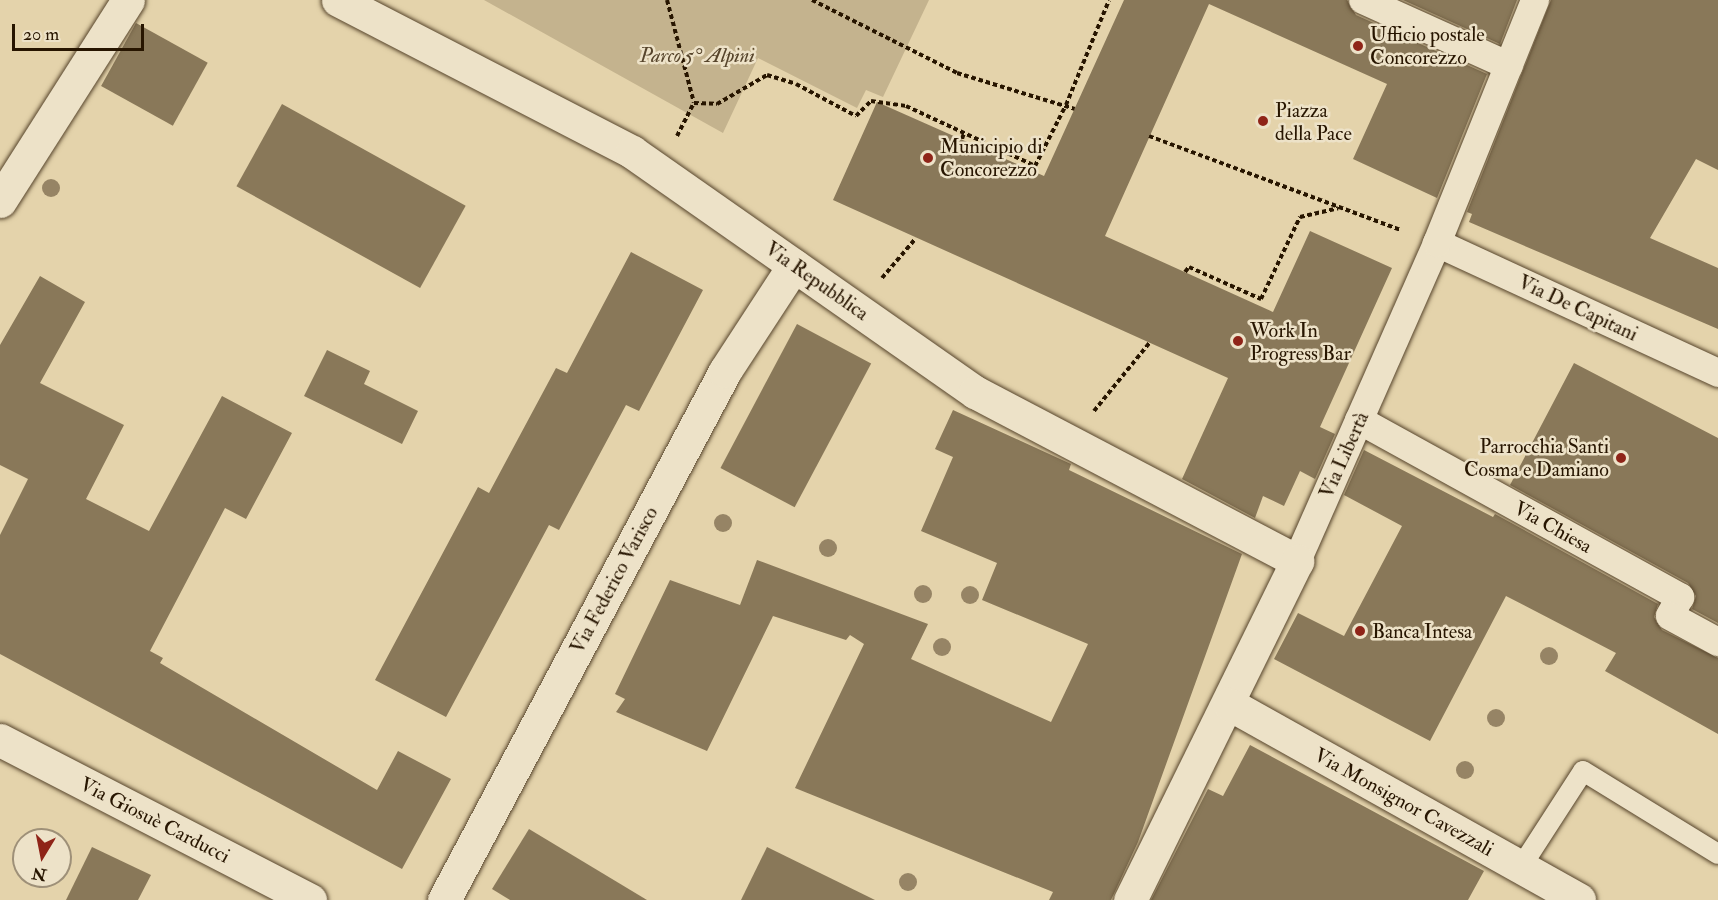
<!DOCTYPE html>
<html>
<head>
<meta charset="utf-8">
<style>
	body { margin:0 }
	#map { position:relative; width:1718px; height:900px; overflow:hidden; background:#e4d3ab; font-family:"IM FELL Double Pica",serif }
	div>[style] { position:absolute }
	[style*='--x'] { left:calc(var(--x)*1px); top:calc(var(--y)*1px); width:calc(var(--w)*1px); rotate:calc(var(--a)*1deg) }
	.green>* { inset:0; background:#c4b38e }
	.building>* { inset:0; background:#897859; transform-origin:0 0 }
	.path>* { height:4px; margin-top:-2px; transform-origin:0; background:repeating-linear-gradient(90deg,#271500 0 4.5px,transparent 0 7.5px) }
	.roads { filter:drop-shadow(0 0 2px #56442b) drop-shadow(0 0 2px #56442b) }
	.service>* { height:20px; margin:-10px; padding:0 10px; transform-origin:10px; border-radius:10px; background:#ede2c8 }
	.pedestrian>* { height:28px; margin:-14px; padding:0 14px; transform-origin:14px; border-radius:14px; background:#ede2c8 }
	.minor>* { height:33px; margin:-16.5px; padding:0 16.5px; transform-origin:16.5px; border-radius:16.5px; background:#ede2c8 }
	.trees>* { width:18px; height:18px; margin:-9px; border-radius:50%; background:#968465 }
	.dots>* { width:16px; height:16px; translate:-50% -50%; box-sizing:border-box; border:3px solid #ede2c8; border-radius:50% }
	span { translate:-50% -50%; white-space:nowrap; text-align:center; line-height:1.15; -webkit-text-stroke:5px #ede2c8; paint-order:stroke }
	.poi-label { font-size:20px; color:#271500 }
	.left { translate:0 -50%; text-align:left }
	.right { translate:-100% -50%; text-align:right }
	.park-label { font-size:20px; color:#56442b; font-style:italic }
	.street-label { font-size:20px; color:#271500 }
	.north { position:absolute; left:12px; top:828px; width:60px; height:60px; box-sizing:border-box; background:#ede2c8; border:2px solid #9e9078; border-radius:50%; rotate:190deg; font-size:16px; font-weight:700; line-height:24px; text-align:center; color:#271500 }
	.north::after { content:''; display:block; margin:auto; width:21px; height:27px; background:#8f2418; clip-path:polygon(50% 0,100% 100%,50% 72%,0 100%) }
	.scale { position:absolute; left:12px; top:24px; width:132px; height:27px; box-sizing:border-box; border:3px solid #271500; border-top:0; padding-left:8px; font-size:18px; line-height:21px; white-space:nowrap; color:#271500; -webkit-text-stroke:4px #ede2c8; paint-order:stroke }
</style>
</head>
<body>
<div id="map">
	<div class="green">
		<i style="clip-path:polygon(484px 0,929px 0,883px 97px,866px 90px,857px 108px,758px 58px,723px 133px)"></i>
	</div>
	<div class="building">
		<i style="clip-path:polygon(1124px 0,1347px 0,1356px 15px,1487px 74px,1437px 198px,1353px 159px,1387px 84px,1209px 4px,1105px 236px,1273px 312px,1310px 231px,1392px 268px,1320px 427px,1335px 434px,1315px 479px,1300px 471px,1284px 506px,1263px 496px,1255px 518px,1182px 479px,1228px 378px,833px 200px,877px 102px,1044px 176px)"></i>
		<i style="clip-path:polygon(1403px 0,1517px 0,1500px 44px)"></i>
		<i style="clip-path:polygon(1551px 0,1718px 0,1718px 170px,1696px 159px,1650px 238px,1718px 268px,1718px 329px,1469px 222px,1472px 214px,1467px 212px)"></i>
		<i style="left:136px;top:23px;width:82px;height:72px;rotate:29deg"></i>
		<i style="left:282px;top:104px;width:210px;height:94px;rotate:29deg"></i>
		<i style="clip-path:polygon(631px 252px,703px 290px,639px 411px,626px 405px,559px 530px,549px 525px,446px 717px,375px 680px,478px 487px,489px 493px,556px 368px,567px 373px)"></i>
		<i style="clip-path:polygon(40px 276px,85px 302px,40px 383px,124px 425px,86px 499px,149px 531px,222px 396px,292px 433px,246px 519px,225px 508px,150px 651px,163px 658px,160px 663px,377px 790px,398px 751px,451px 779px,402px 869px,0 654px,0 535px,28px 479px,0 465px,0 345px)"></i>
		<i style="left:797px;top:324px;width:84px;height:163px;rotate:28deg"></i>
		<i style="clip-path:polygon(327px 350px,370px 371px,364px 384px,418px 411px,402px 444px,304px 396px)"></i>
		<i style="clip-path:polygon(1574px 363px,1718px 438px,1718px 623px,1692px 609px,1696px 596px,1688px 583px,1510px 485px)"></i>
		<i style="clip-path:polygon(953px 410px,1071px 464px,1069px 470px,1242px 554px,1138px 842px,1111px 900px,1049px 900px,1053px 892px,795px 788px,864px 644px,850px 635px,846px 640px,773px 616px,707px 751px,616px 712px,625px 699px,615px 694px,670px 580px,740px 605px,757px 560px,928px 624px,911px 659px,1051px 722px,1088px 644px,982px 600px,997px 563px,921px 531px,953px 457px,935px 449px)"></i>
		<i style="clip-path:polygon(1364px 450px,1493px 517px,1495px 514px,1658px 604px,1654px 617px,1662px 630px,1718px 658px,1718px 734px,1605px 671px,1616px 653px,1506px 596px,1430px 741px,1274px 659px,1298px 613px,1344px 636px,1402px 526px,1344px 495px)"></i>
		<i style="clip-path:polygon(1250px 745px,1484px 871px,1468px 900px,1151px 900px,1208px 789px,1223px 796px)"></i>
		<i style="clip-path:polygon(529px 829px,647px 900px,510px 900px,492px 889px)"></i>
		<i style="clip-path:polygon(92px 847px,151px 875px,138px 900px,66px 900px)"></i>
		<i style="clip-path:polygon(767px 847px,875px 900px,741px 900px)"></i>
	</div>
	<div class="path">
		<i style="--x:667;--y:0;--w:106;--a:75.3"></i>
		<i style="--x:812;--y:0;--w:162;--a:26.7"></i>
		<i style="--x:957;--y:73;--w:123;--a:17"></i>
		<i style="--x:677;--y:136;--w:37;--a:-63"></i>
		<i style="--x:694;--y:103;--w:23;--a:2"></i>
		<i style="--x:717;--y:104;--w:58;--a:-30.1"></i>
		<i style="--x:767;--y:75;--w:30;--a:17"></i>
		<i style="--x:796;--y:84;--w:68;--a:28.1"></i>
		<i style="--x:856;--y:116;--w:21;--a:-45"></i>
		<i style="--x:871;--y:101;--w:35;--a:8"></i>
		<i style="--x:906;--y:106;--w:142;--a:24.9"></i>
		<i style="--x:1035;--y:166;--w:68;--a:-63.1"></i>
		<i style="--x:1066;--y:105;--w:113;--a:-67.7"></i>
		<i style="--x:1149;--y:136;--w:269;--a:20.5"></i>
		<i style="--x:962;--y:139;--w:6;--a:-72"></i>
		<i style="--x:1185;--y:272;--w:6;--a:-51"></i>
		<i style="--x:1189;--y:267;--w:79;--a:24"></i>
		<i style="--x:1261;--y:299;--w:91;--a:-64.6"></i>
		<i style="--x:1300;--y:217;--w:39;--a:-13"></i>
		<i style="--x:882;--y:278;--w:52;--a:-49.6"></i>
		<i style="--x:1094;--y:411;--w:89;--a:-50.9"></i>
	</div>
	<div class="roads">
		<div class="service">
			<i style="--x:1521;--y:867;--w:114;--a:-57.1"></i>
			<i style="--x:1583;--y:771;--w:158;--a:31.6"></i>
		</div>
		<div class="pedestrian">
			<i style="--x:1363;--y:0;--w:160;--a:24.3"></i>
			<i style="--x:1437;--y:243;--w:310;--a:24.8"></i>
			<i style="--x:1359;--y:420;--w:367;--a:28.9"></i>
			<i style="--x:1680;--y:597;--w:21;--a:118"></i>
			<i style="--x:1670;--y:616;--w:55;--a:28.4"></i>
			<i style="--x:1297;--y:561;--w:347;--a:-66.2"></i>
			<i style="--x:1437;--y:243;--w:262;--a:-68"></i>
		</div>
		<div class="minor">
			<i style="--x:338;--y:0;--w:331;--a:27.3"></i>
			<i style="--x:632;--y:152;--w:419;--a:35"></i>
			<i style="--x:975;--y:392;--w:364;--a:27.7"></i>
			<i style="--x:1297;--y:561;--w:378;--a:116.2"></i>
			<i style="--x:0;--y:201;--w:238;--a:-57.5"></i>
			<i style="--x:1229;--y:704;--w:401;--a:29.2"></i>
			<i style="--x:0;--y:740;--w:349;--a:27.3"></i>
			<i style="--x:444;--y:900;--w:599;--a:-62.02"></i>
			<i style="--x:725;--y:371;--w:126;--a:-56.9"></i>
		</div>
	</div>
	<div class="trees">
		<i style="left:51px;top:188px"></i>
		<i style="left:723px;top:523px"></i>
		<i style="left:828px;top:548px"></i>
		<i style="left:923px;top:594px"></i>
		<i style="left:970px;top:595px"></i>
		<i style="left:942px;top:647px"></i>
		<i style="left:1549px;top:656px"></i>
		<i style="left:1496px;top:718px"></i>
		<i style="left:1465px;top:770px"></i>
		<i style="left:908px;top:882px"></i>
	</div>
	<div class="dots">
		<i style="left:1358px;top:46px;background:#8f2418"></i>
		<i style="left:1263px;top:121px;background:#8f2418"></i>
		<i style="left:928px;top:158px;background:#8f2418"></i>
		<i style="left:1238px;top:341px;background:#8f2418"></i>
		<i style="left:1621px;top:458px;background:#8f2418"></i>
		<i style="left:1360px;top:631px;background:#8f2418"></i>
	</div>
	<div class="poi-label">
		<span class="left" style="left:1370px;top:46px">Ufficio postale<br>Concorezzo</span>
		<span class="left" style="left:1275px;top:122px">Piazza<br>della Pace</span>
		<span class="left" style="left:940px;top:158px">Municipio di<br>Concorezzo</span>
		<span class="left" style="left:1250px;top:342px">Work In<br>Progress Bar</span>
		<span class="right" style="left:1609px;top:458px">Parrocchia Santi<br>Cosma e Damiano</span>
		<span class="left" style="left:1372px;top:631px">Banca Intesa</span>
	</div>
	<div class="park-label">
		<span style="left:697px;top:55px">Parco 5° Alpini</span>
	</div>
	<div class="street-label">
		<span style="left:817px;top:281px;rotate:35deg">Via Repubblica</span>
		<span style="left:1578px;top:308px;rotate:25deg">Via De Capitani</span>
		<span style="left:1344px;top:455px;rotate:-66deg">Via Libertà</span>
		<span style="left:1553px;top:527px;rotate:29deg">Via Chiesa</span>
		<span style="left:614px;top:580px;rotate:-62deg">Via Federico Varisco</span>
		<span style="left:1404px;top:802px;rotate:29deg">Via Monsignor Cavezzali</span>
		<span style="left:155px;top:820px;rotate:27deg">Via Giosuè Carducci</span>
	</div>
	<div class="north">N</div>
	<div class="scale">20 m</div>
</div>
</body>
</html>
